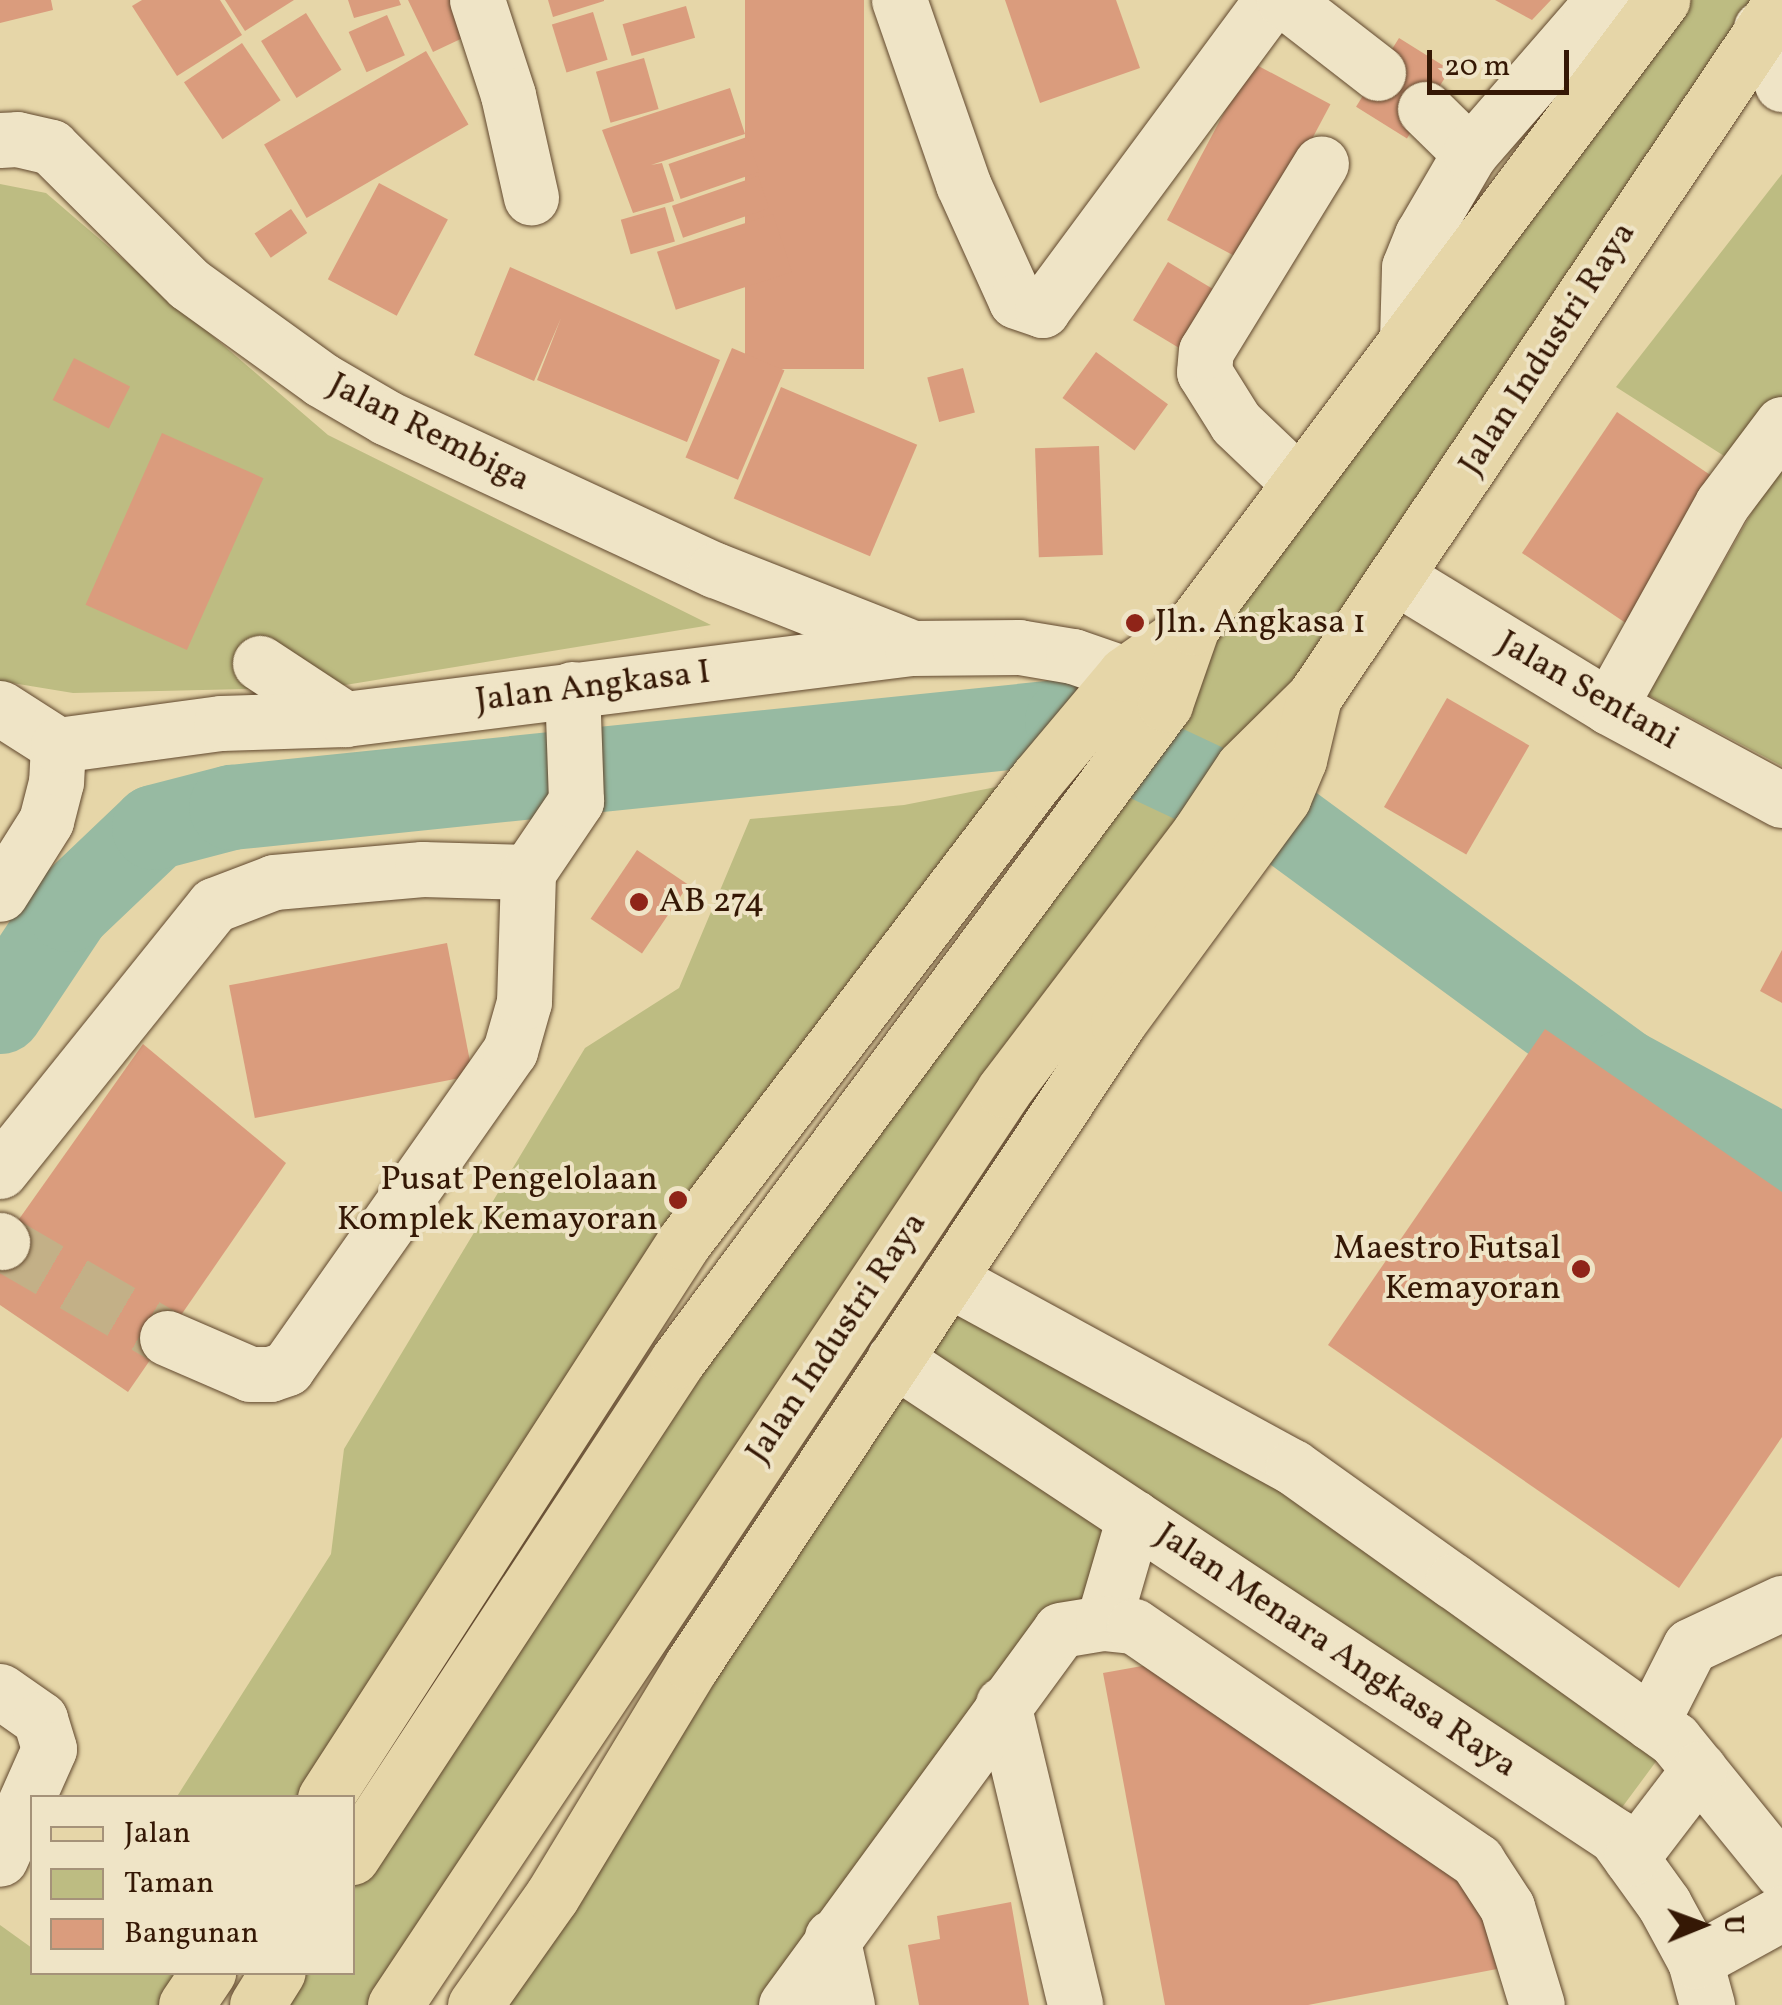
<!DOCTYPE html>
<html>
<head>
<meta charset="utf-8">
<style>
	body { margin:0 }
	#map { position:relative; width:1782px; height:2005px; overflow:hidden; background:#e6d6a8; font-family:Vollkorn,serif }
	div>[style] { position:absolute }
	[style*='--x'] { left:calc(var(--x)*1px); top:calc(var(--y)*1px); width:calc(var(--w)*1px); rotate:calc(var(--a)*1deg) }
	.green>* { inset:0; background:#bdbc82 }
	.river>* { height:85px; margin:-42.5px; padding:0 42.5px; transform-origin:42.5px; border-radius:42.5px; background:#97baa2 }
	.building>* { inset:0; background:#da9c7d; transform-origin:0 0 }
	.minor-tunnel>* { height:55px; margin-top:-27.5px; transform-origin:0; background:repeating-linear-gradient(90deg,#c3b087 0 55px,transparent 0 83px) }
	.roads { filter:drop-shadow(0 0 2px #61482e) drop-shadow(0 0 2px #61482e) }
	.minor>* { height:55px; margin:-27.5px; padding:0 27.5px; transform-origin:27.5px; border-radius:27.5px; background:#efe4c6 }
	.major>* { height:55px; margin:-27.5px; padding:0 27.5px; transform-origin:27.5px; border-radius:27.5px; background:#e6d6a8 }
	.dots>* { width:28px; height:28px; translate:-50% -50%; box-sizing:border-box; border:5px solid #efe4c6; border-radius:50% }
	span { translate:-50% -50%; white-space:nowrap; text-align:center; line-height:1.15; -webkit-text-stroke:8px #efe4c6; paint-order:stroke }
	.street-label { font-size:35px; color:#351805 }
	.poi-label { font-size:35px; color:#351805 }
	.left { translate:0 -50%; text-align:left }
	.right { translate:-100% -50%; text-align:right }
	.legend { position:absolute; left:30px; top:1795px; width:325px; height:180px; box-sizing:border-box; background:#efe4c6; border:2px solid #a59279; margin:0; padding:12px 18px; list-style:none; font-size:30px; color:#351805 }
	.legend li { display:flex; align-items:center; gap:20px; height:50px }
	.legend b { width:50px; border:2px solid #a59279 }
	.north { position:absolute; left:1652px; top:1875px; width:100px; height:100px; -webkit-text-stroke:8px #efe4c6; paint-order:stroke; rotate:89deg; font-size:28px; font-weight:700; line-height:40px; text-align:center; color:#351805 }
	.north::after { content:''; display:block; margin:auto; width:35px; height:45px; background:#351805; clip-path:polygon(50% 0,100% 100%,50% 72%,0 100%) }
	.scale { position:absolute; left:1427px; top:50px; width:142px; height:45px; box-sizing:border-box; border:5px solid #351805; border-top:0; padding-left:12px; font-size:30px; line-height:35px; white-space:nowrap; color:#351805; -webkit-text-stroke:8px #efe4c6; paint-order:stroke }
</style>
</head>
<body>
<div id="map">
	<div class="green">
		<i style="clip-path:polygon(1662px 0,1782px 0,1243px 767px,395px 2005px,258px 2005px,279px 1973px,352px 1972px,353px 1859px)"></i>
		<i style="clip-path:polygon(1782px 174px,1782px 766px,1648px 695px,1768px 484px,1616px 387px)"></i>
		<i style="clip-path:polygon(0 184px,46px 193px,328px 435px,711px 625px,333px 687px,73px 693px,0 681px)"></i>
		<i style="clip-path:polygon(1037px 779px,320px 1797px,176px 1798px,331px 1554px,344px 1449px,585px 1048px,679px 988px,750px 819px,904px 805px)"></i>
		<i style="clip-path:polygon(948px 1279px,1293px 1467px,1669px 1744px,1609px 1825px,1132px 1517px,1101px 1620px,777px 2005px,467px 2005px)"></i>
		<i style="clip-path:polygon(0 1925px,32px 1948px,32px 1972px,205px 1973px,184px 2005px,0 2005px)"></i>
	</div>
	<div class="river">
		<i style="--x:0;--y:1011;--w:123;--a:-56.3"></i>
		<i style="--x:68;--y:909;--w:119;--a:-43.6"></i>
		<i style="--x:154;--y:827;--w:80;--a:-14.6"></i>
		<i style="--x:231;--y:807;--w:840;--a:-5.87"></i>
		<i style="--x:1067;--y:721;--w:246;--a:25.2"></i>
		<i style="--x:1290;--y:826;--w:414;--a:36.3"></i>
		<i style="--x:1624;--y:1071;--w:180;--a:28.6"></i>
	</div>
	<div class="building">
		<i style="clip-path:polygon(0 0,51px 0,53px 10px,0 23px)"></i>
		<i style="clip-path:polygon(142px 0,220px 0,242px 35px,177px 76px,132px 6px)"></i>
		<i style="clip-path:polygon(225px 0,294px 0,245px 31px)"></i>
		<i style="clip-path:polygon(348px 0,399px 0,401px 5px,354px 18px)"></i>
		<i style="clip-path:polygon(408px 0,450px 0,467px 36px,433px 52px)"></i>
		<i style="clip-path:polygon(548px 0,604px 0,604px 1px,553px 17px)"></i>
		<i style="left:745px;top:0;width:119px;height:369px"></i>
		<i style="clip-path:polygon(1005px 0,1116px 0,1140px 68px,1040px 103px)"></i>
		<i style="clip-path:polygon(1495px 0,1551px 0,1532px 20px)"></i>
		<i style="left:686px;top:6px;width:33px;height:66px;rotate:74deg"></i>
		<i style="left:593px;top:12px;width:50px;height:43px;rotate:73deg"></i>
		<i style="left:306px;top:13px;width:67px;height:53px;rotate:58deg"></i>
		<i style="left:387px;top:15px;width:44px;height:42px;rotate:66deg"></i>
		<i style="left:1399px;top:38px;width:60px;height:81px;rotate:32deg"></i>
		<i style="left:242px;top:43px;width:69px;height:70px;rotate:56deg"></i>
		<i style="left:426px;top:51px;width:85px;height:187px;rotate:60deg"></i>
		<i style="left:644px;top:58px;width:53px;height:50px;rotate:74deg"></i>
		<i style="left:1251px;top:62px;width:90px;height:179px;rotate:28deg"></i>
		<i style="clip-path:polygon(730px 88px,745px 134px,651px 165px,662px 163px,674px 201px,633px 213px,602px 130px)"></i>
		<i style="left:747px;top:137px;width:37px;height:83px;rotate:71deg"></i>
		<i style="left:758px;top:176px;width:34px;height:91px;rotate:71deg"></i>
		<i style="left:379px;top:183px;width:78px;height:109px;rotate:28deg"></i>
		<i style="left:665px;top:207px;width:36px;height:46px;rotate:74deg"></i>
		<i style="left:291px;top:209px;width:29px;height:44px;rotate:56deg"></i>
		<i style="left:773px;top:214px;width:61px;height:122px;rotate:72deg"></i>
		<i style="left:1168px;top:262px;width:66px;height:68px;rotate:31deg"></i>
		<i style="clip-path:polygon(510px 267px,720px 360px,687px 442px,537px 380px,561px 318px,534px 381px,474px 355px)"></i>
		<i style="left:732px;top:348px;width:57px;height:119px;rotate:23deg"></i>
		<i style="left:1096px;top:352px;width:89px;height:57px;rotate:36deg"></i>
		<i style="left:74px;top:358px;width:63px;height:47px;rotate:27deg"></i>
		<i style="left:963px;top:368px;width:46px;height:37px;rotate:75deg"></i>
		<i style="left:781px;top:387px;width:148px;height:121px;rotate:23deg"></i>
		<i style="left:1617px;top:412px;width:126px;height:170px;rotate:34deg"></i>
		<i style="left:162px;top:433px;width:111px;height:188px;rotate:24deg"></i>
		<i style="left:1099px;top:446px;width:109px;height:64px;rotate:88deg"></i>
		<i style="left:1447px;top:698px;width:95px;height:126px;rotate:30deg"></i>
		<i style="left:637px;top:850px;width:62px;height:83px;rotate:34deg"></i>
		<i style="left:447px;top:943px;width:135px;height:222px;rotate:79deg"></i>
		<i style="clip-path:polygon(1782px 950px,1782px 1003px,1760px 991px)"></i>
		<i style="clip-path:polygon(1545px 1029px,1782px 1192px,1782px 1437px,1679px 1588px,1328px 1345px)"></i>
		<i style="clip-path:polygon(143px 1044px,286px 1163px,128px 1392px,0 1305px,0 1246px)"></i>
		<i style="clip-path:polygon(1170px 1661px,1471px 1878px,1497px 1969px,1308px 2005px,1165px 2005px,1103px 1673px)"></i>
		<i style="clip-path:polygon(1011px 1902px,1029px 2005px,919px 2005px,908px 1945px,940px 1939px,937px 1916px)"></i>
	</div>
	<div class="minor-tunnel">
		<i style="--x:2;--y:1242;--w:191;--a:30.2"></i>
	</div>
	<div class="roads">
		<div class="minor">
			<i style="--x:477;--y:0;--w:100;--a:71.9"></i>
			<i style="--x:508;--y:95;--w:105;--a:77.3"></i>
			<i style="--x:899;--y:0;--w:195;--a:70.8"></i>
			<i style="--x:963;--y:184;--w:128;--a:65.6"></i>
			<i style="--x:1016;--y:301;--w:28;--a:19"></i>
			<i style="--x:1042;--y:310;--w:385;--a:-53.5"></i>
			<i style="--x:1284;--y:0;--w:119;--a:37.8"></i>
			<i style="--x:1761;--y:28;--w:60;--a:69.4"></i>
			<i style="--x:1425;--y:109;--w:63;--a:44.4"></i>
			<i style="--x:0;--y:140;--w:17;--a:-3"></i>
			<i style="--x:17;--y:139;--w:35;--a:13"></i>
			<i style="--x:51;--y:147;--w:194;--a:44.8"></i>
			<i style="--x:189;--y:284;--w:164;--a:35.8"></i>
			<i style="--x:322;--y:380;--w:75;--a:30.3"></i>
			<i style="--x:387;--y:418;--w:362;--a:24.9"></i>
			<i style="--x:715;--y:570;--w:204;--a:21.5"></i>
			<i style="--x:1407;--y:340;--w:73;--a:-88.4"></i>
			<i style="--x:1409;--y:267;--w:35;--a:-68"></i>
			<i style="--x:1422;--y:235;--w:95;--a:-59.7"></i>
			<i style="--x:1470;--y:153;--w:183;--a:-49"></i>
			<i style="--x:1590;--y:15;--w:57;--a:4"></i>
			<i style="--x:1299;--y:483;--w:87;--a:-136.4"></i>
			<i style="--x:1236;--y:423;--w:60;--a:-122.1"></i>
			<i style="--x:1204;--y:372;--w:21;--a:-85"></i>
			<i style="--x:1206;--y:351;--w:220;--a:-58.5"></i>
			<i style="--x:1398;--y:578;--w:247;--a:31.4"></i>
			<i style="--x:1609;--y:707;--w:196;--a:28.3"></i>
			<i style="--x:260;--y:663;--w:102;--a:33.4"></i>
			<i style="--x:1609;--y:707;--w:232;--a:-60.9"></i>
			<i style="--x:1722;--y:504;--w:100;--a:-53.1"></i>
			<i style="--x:0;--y:708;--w:69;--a:32.5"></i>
			<i style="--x:58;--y:745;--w:37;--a:93"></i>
			<i style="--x:56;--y:782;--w:40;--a:104.4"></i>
			<i style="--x:46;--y:821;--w:86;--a:122.2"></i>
			<i style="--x:58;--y:745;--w:164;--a:-7.7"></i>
			<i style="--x:221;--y:723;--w:124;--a:-1.8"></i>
			<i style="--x:345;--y:719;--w:571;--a:-7.14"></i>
			<i style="--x:912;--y:648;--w:107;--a:-0.5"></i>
			<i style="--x:1019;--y:647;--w:55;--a:9.5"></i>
			<i style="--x:1073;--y:656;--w:55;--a:19.1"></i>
			<i style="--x:0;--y:1171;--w:341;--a:-51.2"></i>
			<i style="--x:214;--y:905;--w:64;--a:-21"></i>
			<i style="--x:274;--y:882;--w:149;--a:-5"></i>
			<i style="--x:422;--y:869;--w:106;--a:1.6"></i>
			<i style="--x:0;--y:1240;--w:3;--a:45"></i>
			<i style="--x:948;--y:1279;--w:393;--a:28.6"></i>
			<i style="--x:1293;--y:1467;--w:196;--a:35.5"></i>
			<i style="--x:1453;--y:1581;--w:272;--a:35.6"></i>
			<i style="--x:1674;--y:1739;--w:171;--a:50.9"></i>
			<i style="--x:167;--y:1338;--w:90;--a:23.4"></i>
			<i style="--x:250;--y:1374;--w:20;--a:0"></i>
			<i style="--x:270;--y:1374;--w:18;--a:-19"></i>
			<i style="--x:287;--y:1368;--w:388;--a:-54.9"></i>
			<i style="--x:510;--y:1051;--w:51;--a:-74.1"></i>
			<i style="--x:524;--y:1002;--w:130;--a:-88.2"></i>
			<i style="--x:528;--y:872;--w:86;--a:-55.9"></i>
			<i style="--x:576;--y:801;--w:112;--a:-92"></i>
			<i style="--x:894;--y:1359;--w:865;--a:33.49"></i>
			<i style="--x:1615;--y:1836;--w:84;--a:54.2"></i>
			<i style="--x:1664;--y:1904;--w:65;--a:61.5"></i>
			<i style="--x:1695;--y:1961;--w:46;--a:74.7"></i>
			<i style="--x:1103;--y:1623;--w:110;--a:-73.7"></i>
			<i style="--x:0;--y:1691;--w:49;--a:35"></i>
			<i style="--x:40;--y:1719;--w:31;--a:73"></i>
			<i style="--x:49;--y:1749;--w:120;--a:114"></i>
			<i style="--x:1003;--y:1704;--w:309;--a:76.5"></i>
			<i style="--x:1651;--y:1723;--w:86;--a:-63.1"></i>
			<i style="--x:1690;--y:1646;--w:102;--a:-25.1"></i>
			<i style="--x:1631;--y:1858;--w:112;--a:-52.6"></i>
			<i style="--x:832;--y:1937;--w:70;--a:77.6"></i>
			<i style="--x:1695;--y:1961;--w:99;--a:-28.9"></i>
			<i style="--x:786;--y:2005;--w:464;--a:-53.8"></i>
			<i style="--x:1060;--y:1630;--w:44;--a:-9.2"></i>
			<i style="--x:1103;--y:1623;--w:31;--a:6"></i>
			<i style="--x:1134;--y:1626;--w:416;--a:34.4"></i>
			<i style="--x:1477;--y:1861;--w:55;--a:56.9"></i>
			<i style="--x:1507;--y:1907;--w:102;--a:73"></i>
		</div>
		<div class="major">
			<i style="--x:325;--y:1798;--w:662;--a:-57.15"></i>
			<i style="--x:684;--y:1242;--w:582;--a:-52.68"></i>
			<i style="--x:1037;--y:779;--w:137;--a:-50"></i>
			<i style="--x:1125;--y:674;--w:82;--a:-35"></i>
			<i style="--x:352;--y:1857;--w:594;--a:-56.74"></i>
			<i style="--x:678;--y:1360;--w:817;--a:-53.41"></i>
			<i style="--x:1165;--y:704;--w:82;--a:-70.7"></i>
			<i style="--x:1192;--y:627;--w:784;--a:-53.14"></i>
			<i style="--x:186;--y:2005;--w:40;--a:-56"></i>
			<i style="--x:257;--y:2005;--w:39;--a:-58"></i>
			<i style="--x:395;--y:2005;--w:1099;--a:-56.35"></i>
			<i style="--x:1004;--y:1090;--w:323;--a:-52.8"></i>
			<i style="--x:1199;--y:833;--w:79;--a:-56.3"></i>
			<i style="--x:1243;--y:767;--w:100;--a:-44.6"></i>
			<i style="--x:1314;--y:697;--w:839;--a:-56.08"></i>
			<i style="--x:475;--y:2005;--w:133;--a:-54.8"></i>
			<i style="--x:552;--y:1896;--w:270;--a:-58.8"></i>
			<i style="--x:692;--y:1665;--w:770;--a:-56.43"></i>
			<i style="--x:1118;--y:1023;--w:279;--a:-53.7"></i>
			<i style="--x:1283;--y:798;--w:41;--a:-67.2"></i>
			<i style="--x:1299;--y:760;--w:65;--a:-76.6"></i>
		</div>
	</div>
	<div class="dots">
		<i style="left:1135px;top:623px;background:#8f2418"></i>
		<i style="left:639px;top:902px;background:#8f2418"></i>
		<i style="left:678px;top:1200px;background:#8f2418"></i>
		<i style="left:1581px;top:1269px;background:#8f2418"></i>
	</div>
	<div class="street-label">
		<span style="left:1548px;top:349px;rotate:-57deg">Jalan Industri Raya</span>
		<span style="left:429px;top:433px;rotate:27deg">Jalan Rembiga</span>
		<span style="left:593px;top:687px;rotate:-7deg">Jalan Angkasa I</span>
		<span style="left:1588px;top:691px;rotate:30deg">Jalan Sentani</span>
		<span style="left:837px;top:1338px;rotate:-56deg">Jalan Industri Raya</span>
		<span style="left:1336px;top:1651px;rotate:34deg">Jalan Menara Angkasa Raya</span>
	</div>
	<div class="poi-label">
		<span class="left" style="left:1155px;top:623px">Jln. Angkasa 1</span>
		<span class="left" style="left:659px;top:902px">AB 274</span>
		<span class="right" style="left:658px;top:1200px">Pusat Pengelolaan<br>Komplek Kemayoran</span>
		<span class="right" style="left:1561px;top:1269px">Maestro Futsal<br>Kemayoran</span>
	</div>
	<ul class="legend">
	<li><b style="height:12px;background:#e6d6a8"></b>Jalan</li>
	<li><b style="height:28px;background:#bdbc82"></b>Taman</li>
	<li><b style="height:28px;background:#da9c7d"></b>Bangunan</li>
	</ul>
	<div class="north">U</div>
	<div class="scale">20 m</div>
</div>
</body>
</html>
